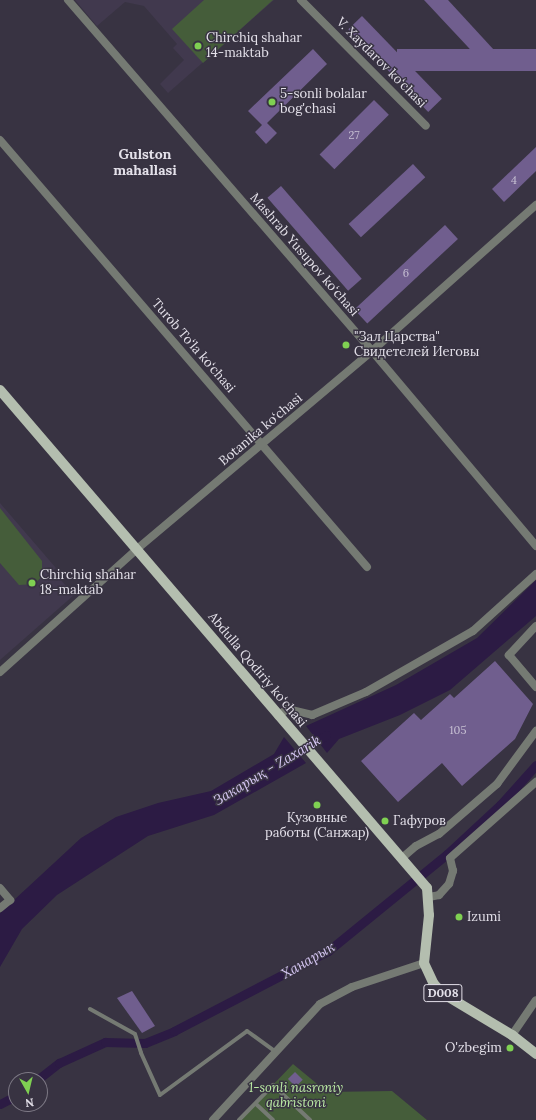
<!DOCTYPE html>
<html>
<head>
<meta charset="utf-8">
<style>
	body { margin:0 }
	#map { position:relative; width:536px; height:1120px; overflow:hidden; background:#383342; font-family:Lora,serif }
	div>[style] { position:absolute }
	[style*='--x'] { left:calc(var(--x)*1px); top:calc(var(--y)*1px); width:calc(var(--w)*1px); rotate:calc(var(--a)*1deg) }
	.built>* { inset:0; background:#41394e }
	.green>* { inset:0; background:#455d3a }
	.water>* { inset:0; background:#2c1b44 }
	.canal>* { height:9px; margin:-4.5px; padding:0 4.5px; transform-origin:4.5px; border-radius:4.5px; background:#2c1b44 }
	.building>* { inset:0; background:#705e8e; transform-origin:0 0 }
	.lane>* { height:4px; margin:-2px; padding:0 2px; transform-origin:2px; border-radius:2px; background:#757a73 }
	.street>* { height:8px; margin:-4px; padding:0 4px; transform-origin:4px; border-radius:4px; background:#757a73 }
	.primary>* { height:10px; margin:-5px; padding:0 5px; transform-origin:5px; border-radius:5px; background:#b4beaf }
	.dots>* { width:11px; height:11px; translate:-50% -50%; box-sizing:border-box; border:2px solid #383342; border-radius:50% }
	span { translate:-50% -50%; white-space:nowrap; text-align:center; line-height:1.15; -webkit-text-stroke:3px #383342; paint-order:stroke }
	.number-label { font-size:11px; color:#c7c0d3 }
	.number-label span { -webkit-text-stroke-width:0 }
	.shield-label span { padding:1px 3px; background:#383342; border:1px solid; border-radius:3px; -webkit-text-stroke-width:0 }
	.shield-label { font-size:12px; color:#e4e1ea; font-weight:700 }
	.poi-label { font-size:13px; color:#e4e1ea }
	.left { translate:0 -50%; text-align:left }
	.right { translate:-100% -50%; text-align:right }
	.street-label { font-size:13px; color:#e4e1ea }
	.park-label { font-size:13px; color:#bbeba4; font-style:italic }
	.neighbourhood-label { font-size:14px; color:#e4e1ea; font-weight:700 }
	.water-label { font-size:14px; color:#d7c8f5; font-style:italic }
	.north { position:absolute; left:8px; top:1072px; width:40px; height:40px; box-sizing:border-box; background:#383342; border:1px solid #7d7985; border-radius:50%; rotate:172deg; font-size:11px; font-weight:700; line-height:16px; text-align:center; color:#e4e1ea }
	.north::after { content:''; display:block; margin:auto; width:14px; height:18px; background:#7fd052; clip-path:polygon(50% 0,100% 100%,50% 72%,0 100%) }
</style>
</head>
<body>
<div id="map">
	<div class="built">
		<i style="clip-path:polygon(75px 0,274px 0,168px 93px,160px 84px,184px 60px,173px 48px,177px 44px,144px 6px,125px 2px,97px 26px)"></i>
		<i style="clip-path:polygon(0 503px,56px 568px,53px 571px,74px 595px,0 660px)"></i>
	</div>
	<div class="green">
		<i style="clip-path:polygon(204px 0,273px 0,203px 63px,172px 29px)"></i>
		<i style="clip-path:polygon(0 508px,42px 561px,42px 576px,35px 584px,19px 585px,0 563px)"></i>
		<i style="clip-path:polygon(293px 1064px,327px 1092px,392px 1091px,427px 1120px,239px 1120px)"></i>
	</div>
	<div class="water">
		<i style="clip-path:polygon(536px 580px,536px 616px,450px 690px,400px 715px,339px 739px,327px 753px,306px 726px,396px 685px,477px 638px)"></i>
		<i style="clip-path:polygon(284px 737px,306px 763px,214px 815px,148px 836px,57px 895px,22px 929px,0 967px,0 913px,81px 838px,116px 817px,158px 803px,211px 791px,274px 754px)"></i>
	</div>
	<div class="canal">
		<i style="--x:288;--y:759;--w:45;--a:-32.3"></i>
		<i style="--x:37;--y:1080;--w:28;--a:-38"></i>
		<i style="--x:59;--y:1063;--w:51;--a:-24.5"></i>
		<i style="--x:105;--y:1042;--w:40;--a:1.4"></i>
		<i style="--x:145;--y:1043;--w:31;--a:-22"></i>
		<i style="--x:174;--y:1031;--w:174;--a:-27.5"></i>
		<i style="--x:328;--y:951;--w:154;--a:-39.2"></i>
		<i style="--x:447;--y:854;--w:72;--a:-42.8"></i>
		<i style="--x:500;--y:805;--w:54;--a:-48"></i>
		<i style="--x:0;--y:1104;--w:18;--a:-27"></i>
	</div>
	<div class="building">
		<i style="clip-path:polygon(424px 0,448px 0,494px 50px,482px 62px)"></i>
		<i style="left:362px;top:16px;width:115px;height:19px;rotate:46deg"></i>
		<i style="clip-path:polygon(313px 49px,327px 64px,267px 123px,277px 133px,266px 144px,255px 132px,262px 125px,248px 111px)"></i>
		<i style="left:536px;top:49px;width:22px;height:139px;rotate:90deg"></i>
		<i style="left:374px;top:100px;width:21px;height:77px;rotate:45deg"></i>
		<i style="clip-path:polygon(536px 147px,536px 171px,504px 202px,492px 189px)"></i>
		<i style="left:413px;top:164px;width:18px;height:88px;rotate:47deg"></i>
		<i style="left:281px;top:186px;width:123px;height:18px;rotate:49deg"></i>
		<i style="left:445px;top:225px;width:19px;height:124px;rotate:47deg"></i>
		<i style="clip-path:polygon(495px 661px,533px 704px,515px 739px,462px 786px,442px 763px,398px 802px,361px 761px,414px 713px,421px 720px,450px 694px,454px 698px)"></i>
		<i style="clip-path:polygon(132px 991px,155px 1026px,142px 1033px,117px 998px)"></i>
		<i style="left:295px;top:1072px;width:11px;height:10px;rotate:45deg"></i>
	</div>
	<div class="lane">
		<i style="--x:90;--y:1009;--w:51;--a:29.1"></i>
		<i style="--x:135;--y:1034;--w:20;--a:72"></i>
		<i style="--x:141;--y:1053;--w:46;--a:65.7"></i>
		<i style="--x:160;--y:1095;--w:108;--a:-36.3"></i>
		<i style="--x:247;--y:1031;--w:36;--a:36"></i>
		<i style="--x:256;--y:1104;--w:23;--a:43"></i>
		<i style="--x:239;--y:1120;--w:49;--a:-45.8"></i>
		<i style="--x:273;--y:1085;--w:51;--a:43.4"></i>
	</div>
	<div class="street">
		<i style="--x:68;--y:0;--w:464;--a:49.1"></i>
		<i style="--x:372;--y:351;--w:255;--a:49.9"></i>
		<i style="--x:301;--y:0;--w:177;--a:45.2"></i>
		<i style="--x:0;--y:140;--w:563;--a:49.32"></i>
		<i style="--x:536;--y:626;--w:40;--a:133"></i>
		<i style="--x:509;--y:655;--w:42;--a:49.8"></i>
		<i style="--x:0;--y:672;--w:184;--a:-41.9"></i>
		<i style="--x:137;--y:549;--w:307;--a:-40.1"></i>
		<i style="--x:372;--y:351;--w:220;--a:-41.7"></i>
		<i style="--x:278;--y:716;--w:11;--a:-38"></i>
		<i style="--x:287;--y:709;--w:26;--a:13"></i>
		<i style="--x:312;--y:715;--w:59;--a:-23.1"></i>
		<i style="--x:366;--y:692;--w:123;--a:-29.7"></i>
		<i style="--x:473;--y:631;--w:85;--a:-42.1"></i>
		<i style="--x:402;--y:858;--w:18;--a:-41"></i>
		<i style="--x:416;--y:846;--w:26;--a:-28"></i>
		<i style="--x:439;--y:834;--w:77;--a:-40.8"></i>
		<i style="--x:497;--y:784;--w:66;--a:-53.7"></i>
		<i style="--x:0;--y:888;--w:16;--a:50"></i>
		<i style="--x:10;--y:900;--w:13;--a:141"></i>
		<i style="--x:429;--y:897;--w:10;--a:-11"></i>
		<i style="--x:439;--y:895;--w:15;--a:-48"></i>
		<i style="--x:449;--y:884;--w:14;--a:-73"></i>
		<i style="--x:453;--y:871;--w:13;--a:-103"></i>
		<i style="--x:450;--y:858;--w:115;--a:-41.5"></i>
		<i style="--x:512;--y:1035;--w:42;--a:-55.6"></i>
		<i style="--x:213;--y:1120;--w:158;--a:-47.3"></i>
		<i style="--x:320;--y:1004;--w:36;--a:-28"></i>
		<i style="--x:352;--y:987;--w:76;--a:-18.4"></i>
	</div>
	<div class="primary">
		<i style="--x:0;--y:390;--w:656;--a:49.39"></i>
		<i style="--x:427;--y:888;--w:27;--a:86"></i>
		<i style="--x:429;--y:915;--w:48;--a:95.9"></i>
		<i style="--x:424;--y:963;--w:23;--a:65"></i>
		<i style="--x:434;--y:984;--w:12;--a:48"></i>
		<i style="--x:442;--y:993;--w:82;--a:31"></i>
		<i style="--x:512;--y:1035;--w:31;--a:38"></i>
	</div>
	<div class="dots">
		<i style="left:198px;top:46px;background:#7fd052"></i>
		<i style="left:272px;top:102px;background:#7fd052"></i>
		<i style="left:346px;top:345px;background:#7fd052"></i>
		<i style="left:32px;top:583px;background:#7fd052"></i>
		<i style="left:317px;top:805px;background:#7fd052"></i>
		<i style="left:385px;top:821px;background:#7fd052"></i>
		<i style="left:459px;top:917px;background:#7fd052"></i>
		<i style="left:510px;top:1048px;background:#7fd052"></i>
	</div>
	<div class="number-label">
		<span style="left:354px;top:135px">27</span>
		<span style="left:514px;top:180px">4</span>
		<span style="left:406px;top:273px">6</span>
		<span style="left:458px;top:730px">105</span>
	</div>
	<div class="shield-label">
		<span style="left:443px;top:993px">D008</span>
	</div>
	<div class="poi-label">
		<span class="left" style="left:206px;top:46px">Chirchiq shahar<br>14-maktab</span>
		<span class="left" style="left:280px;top:102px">5-sonli bolalar<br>bog'chasi</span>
		<span class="left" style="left:354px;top:345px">"Зал Царства"<br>Свидетелей Иеговы</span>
		<span class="left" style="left:40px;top:583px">Chirchiq shahar<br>18-maktab</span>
		<span style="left:317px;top:826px">Кузовные<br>работы (Санжар)</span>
		<span class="left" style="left:393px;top:821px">Гафуров</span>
		<span class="left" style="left:467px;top:917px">Izumi</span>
		<span class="right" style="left:502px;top:1048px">O'zbegim</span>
	</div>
	<div class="street-label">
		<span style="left:381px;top:63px;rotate:45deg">V. Xaydarov ko‘chasi</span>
		<span style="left:304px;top:255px;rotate:49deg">Mashrab Yusupov ko‘chasi</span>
		<span style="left:193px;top:346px;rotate:49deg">Turob To‘la ko‘chasi</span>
		<span style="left:261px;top:430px;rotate:-40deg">Botanika ko‘chasi</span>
		<span style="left:257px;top:670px;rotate:50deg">Abdulla Qodiriy ko‘chasi</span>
	</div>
	<div class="park-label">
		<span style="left:296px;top:1096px">1-sonli nasroniy<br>qabristoni</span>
	</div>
	<div class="neighbourhood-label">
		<span style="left:145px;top:162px">Gulston<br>mahallasi</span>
	</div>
	<div class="water-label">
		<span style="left:267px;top:770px;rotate:-31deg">Закарық - Zaxarik</span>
		<span style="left:308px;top:960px;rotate:-30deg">Ханарык</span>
	</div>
	<div class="north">N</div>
</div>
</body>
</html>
